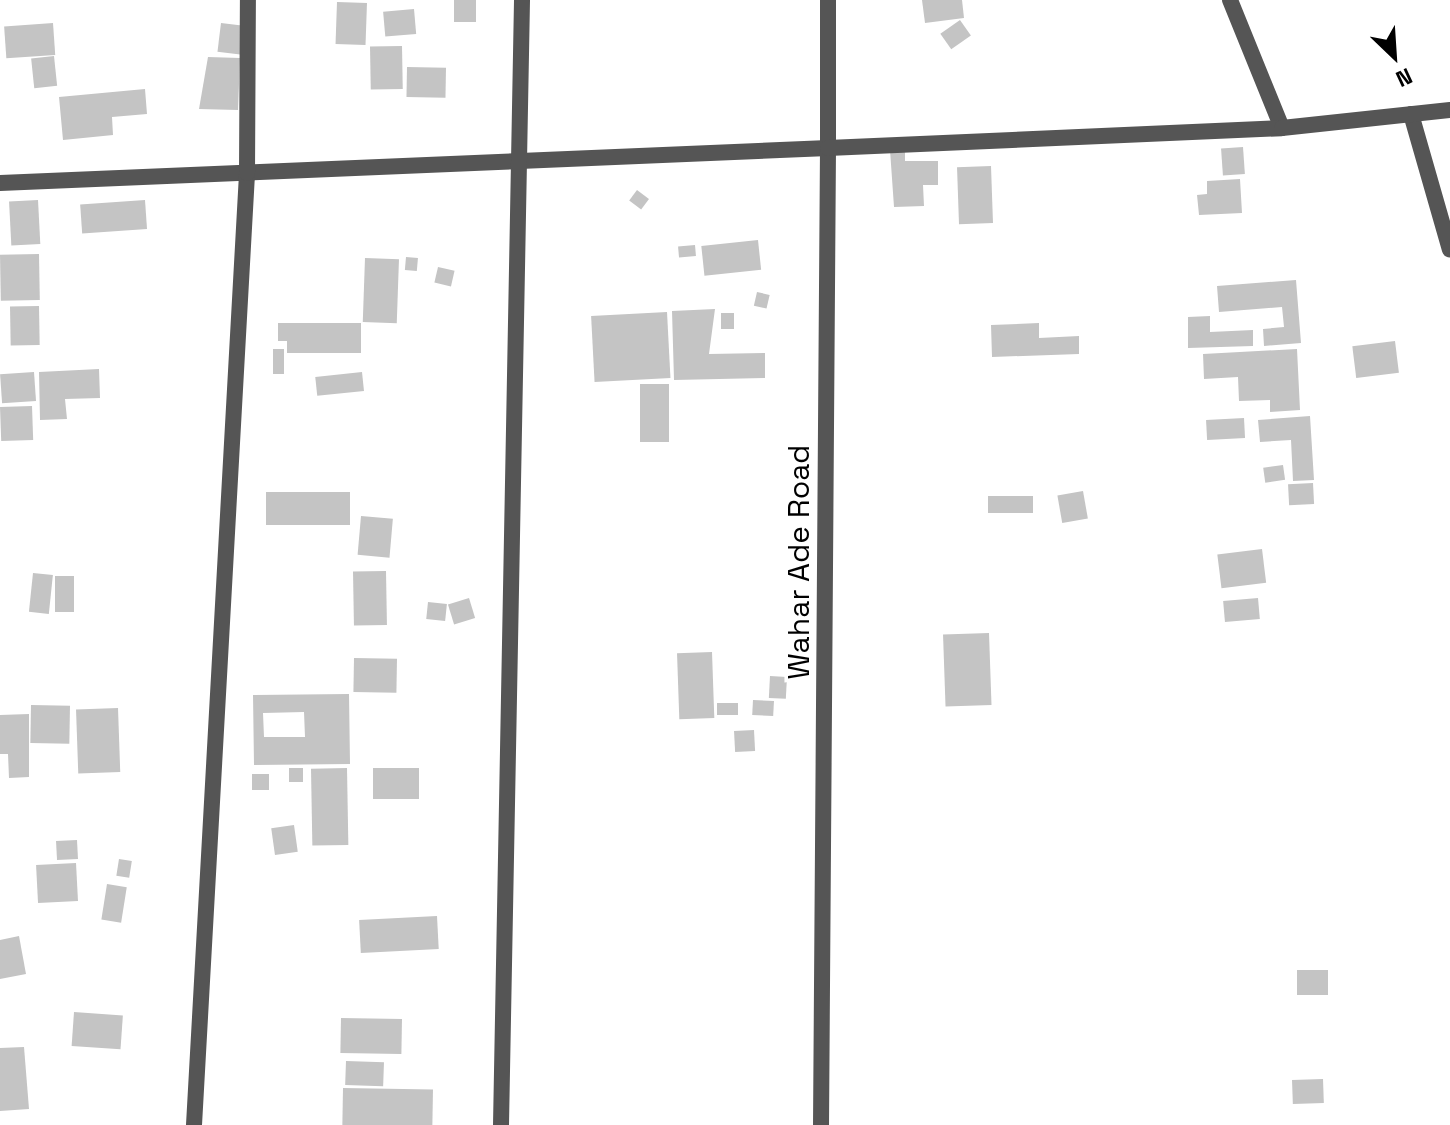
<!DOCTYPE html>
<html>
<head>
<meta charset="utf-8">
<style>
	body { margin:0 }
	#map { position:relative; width:1450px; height:1125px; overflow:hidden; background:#fff; font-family:"Space Grotesk",sans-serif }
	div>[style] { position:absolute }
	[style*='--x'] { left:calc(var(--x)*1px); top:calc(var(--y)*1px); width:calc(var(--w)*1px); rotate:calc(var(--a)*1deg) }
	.building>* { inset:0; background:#c4c4c4; transform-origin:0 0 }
	.minor>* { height:16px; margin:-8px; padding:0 8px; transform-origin:8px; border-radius:8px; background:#555 }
	.tertiary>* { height:16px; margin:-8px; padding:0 8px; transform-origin:8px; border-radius:8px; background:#555 }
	span { translate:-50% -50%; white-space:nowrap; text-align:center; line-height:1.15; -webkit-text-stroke:7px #fff; paint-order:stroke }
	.street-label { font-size:30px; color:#000 }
	.north { position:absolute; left:1354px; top:16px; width:80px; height:80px; -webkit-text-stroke:6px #fff; paint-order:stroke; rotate:155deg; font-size:22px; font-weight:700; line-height:32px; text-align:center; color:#000 }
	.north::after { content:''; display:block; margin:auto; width:28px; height:36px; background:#000; clip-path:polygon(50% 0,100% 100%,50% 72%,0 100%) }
</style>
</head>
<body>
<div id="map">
	<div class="building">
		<i style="left:454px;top:0;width:22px;height:22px"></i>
		<i style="clip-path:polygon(922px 0,962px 0,964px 18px,925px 23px)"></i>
		<i style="left:337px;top:2px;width:30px;height:42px;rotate:2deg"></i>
		<i style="left:414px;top:9px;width:25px;height:31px;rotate:85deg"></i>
		<i style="left:960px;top:20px;width:19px;height:24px;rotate:55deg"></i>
		<i style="left:53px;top:23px;width:32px;height:49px;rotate:86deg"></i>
		<i style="left:221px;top:23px;width:25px;height:29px;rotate:7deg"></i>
		<i style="left:402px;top:46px;width:43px;height:32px;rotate:89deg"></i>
		<i style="left:54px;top:56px;width:30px;height:23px;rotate:84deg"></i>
		<i style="clip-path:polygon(208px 57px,240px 58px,238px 110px,199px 109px)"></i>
		<i style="left:407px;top:67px;width:39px;height:30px;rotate:1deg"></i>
		<i style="clip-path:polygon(145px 89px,147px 114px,112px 117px,113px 135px,63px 140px,59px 97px)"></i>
		<i style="left:1243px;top:147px;width:27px;height:22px;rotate:86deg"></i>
		<i style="clip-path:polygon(890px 150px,905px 150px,905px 161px,938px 161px,938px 185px,923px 185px,924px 206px,894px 207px)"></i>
		<i style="left:991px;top:166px;width:57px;height:34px;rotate:88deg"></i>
		<i style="clip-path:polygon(1240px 179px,1242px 213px,1199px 215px,1197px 195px,1207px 194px,1207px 181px)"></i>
		<i style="left:637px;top:190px;width:15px;height:13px;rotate:37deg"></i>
		<i style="left:38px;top:200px;width:44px;height:29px;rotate:87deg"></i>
		<i style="left:145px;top:200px;width:29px;height:65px;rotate:86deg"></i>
		<i style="left:758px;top:240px;width:30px;height:57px;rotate:84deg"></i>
		<i style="left:695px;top:245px;width:11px;height:17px;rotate:85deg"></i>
		<i style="left:39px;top:254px;width:46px;height:39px;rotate:89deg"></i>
		<i style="left:406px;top:257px;width:12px;height:13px;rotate:5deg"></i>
		<i style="left:365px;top:258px;width:34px;height:64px;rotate:2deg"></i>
		<i style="left:438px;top:267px;width:17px;height:16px;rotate:13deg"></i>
		<i style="clip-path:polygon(1296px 280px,1301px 343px,1264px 346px,1263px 329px,1284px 327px,1282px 307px,1219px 312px,1217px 286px)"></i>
		<i style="left:757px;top:292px;width:13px;height:14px;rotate:13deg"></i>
		<i style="left:39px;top:306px;width:39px;height:29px;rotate:89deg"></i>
		<i style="clip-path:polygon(715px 309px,709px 354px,765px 353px,765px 378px,674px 380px,672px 311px)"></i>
		<i style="left:667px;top:312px;width:66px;height:76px;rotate:87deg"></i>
		<i style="left:721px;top:313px;width:13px;height:16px"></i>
		<i style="clip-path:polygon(1210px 316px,1210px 332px,1253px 330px,1253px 346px,1188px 348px,1188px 317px)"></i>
		<i style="clip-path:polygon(278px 323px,361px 323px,361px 353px,287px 353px,287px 341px,278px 341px)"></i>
		<i style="clip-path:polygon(1039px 323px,1039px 338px,1079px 336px,1079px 354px,992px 357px,991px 325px)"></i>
		<i style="left:1395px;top:341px;width:32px;height:43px;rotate:83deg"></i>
		<i style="left:273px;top:349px;width:11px;height:25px"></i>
		<i style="clip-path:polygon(1297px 349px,1300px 410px,1270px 412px,1270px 400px,1239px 401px,1238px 377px,1204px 379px,1203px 354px)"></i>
		<i style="clip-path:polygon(99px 369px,100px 398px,65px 399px,67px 419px,40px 420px,39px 372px)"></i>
		<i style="left:34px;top:372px;width:29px;height:34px;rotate:86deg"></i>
		<i style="left:362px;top:372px;width:19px;height:47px;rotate:84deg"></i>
		<i style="left:640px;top:384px;width:29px;height:58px"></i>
		<i style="left:32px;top:406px;width:34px;height:32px;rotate:88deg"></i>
		<i style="clip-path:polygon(1310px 416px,1314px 480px,1293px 481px,1291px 440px,1260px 442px,1258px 420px)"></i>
		<i style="left:1244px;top:418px;width:20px;height:38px;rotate:87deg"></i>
		<i style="left:1283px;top:465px;width:15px;height:20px;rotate:82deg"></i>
		<i style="left:1313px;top:483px;width:21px;height:25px;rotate:87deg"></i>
		<i style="left:1083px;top:491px;width:28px;height:26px;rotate:80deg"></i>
		<i style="left:350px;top:492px;width:33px;height:84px;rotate:90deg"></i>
		<i style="left:1033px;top:496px;width:17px;height:45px;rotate:90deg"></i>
		<i style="left:361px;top:516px;width:32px;height:39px;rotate:5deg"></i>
		<i style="left:1262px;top:549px;width:34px;height:45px;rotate:83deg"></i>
		<i style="left:386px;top:571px;width:54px;height:33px;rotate:89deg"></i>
		<i style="left:33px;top:573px;width:20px;height:39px;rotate:6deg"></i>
		<i style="left:55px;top:576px;width:19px;height:36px"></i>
		<i style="left:469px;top:598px;width:21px;height:22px;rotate:73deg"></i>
		<i style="left:1258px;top:598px;width:21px;height:35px;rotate:85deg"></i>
		<i style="left:428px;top:602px;width:19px;height:17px;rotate:6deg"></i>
		<i style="left:989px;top:633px;width:72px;height:46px;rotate:88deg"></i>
		<i style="left:712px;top:652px;width:66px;height:35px;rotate:88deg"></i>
		<i style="left:354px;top:658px;width:43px;height:34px;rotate:1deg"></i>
		<i style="left:770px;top:676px;width:17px;height:22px;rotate:3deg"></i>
		<i style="clip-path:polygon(evenodd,349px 694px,350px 764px,254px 765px,253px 695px,349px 694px,304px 712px,305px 737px,264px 737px,263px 713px,304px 712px)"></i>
		<i style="left:753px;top:700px;width:21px;height:15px;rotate:3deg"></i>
		<i style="left:717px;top:703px;width:21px;height:12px"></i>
		<i style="left:31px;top:705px;width:39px;height:38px;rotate:1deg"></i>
		<i style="left:118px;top:708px;width:64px;height:42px;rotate:88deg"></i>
		<i style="clip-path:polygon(29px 714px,29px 777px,9px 778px,8px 754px,0 754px,0 715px)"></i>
		<i style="left:754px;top:730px;width:21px;height:20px;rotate:87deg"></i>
		<i style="left:289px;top:768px;width:14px;height:14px"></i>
		<i style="left:347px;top:768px;width:77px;height:36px;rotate:89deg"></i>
		<i style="left:373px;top:768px;width:46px;height:31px"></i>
		<i style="left:252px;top:774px;width:17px;height:16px"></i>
		<i style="left:294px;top:825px;width:27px;height:23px;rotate:82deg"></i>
		<i style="left:77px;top:840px;width:19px;height:21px;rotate:87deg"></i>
		<i style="left:119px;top:859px;width:13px;height:17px;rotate:9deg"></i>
		<i style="left:76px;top:863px;width:38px;height:40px;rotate:87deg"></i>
		<i style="left:107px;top:884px;width:20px;height:36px;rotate:9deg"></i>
		<i style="left:437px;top:916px;width:33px;height:78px;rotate:87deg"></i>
		<i style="clip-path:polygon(19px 936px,26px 974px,0 979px,0 940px)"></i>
		<i style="left:1328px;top:970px;width:25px;height:31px;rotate:90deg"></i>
		<i style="left:74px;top:1012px;width:49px;height:34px;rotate:4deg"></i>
		<i style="left:341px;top:1018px;width:61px;height:35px;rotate:1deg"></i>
		<i style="clip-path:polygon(24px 1047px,29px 1109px,0 1111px,0 1048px)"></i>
		<i style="left:346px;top:1061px;width:38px;height:24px;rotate:2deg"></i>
		<i style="left:1323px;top:1079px;width:24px;height:31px;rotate:88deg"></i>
		<i style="left:343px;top:1088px;width:90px;height:37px;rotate:1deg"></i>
	</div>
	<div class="minor">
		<i style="--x:1230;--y:0;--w:138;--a:67.9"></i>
		<i style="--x:1411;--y:114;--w:141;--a:74"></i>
		<i style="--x:0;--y:183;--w:829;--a:-2.42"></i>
		<i style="--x:828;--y:148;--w:977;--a:90.41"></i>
		<i style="--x:194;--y:1125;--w:953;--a:-86.81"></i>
		<i style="--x:247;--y:173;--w:173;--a:-89.7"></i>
		<i style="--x:501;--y:1125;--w:1125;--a:-88.93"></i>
	</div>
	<div class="tertiary">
		<i style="--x:828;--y:0;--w:148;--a:90"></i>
		<i style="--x:828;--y:148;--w:454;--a:-2.5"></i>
		<i style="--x:1282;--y:128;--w:169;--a:-6.1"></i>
	</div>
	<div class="street-label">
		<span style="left:799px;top:562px;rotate:-90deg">Wahar Ade Road</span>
	</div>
	<div class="north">N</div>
</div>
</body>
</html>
